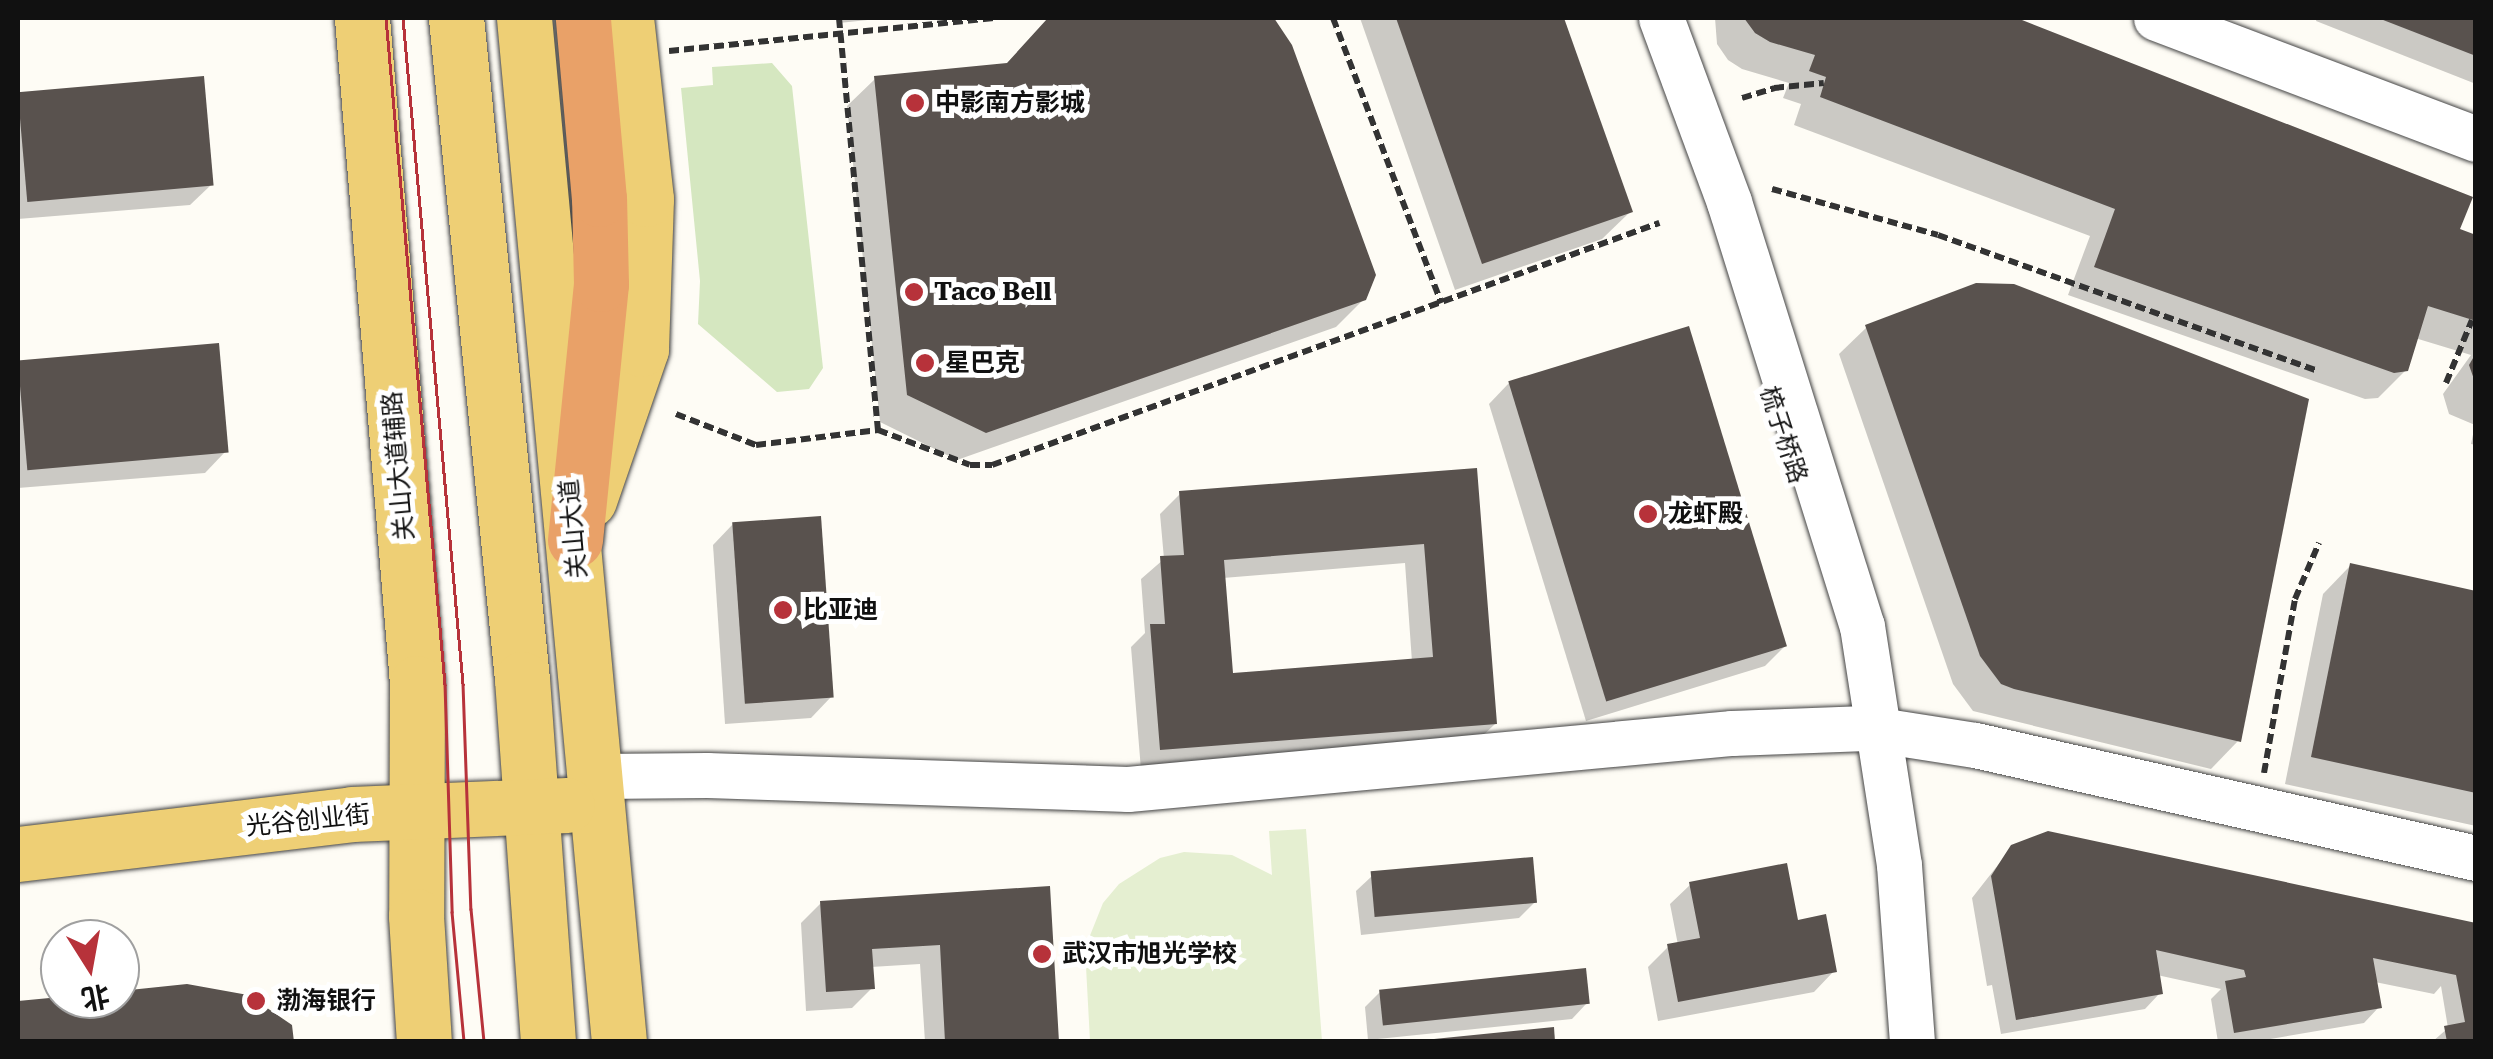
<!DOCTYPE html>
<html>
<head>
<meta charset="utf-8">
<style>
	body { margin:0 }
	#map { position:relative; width:2493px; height:1059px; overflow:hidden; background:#fefcf5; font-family:"Roboto Serif","Noto Sans SC",serif }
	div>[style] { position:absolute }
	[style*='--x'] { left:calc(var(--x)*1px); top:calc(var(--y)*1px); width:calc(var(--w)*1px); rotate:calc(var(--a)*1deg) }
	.green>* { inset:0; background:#d5e7c0 }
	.pitch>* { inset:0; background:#e5efd1 }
	.shadow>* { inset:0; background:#0003 }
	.building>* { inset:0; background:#59524e; transform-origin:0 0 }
	.path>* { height:6px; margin-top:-3px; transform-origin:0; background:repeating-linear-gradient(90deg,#333 0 10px,transparent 0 15px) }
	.roads { filter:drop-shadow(0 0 2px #444) drop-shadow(0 0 2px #444) }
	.minor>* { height:45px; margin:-22.5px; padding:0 22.5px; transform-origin:22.5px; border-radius:22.5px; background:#fff }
	.major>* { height:55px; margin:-27.5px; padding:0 27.5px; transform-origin:27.5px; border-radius:27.5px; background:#eecf75 }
	.highway>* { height:55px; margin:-27.5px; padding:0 27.5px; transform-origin:27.5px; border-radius:27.5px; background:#e9a168 }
	.tram>* { height:2.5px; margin:-1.25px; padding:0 1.25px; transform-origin:1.25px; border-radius:1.25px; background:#b7323a }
	.dots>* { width:28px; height:28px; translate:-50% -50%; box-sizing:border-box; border:5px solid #fff; border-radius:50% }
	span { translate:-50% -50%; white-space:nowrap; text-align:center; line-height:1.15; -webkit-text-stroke:10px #fff; paint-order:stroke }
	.poi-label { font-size:25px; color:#111; font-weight:700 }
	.left { translate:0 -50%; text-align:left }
	.street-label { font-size:25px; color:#111 }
	.frame { position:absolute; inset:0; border:20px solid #111; pointer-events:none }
	.north { position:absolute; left:40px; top:919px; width:100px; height:100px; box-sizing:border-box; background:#fff; border:2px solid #a0a0a0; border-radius:50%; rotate:169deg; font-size:28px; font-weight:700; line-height:40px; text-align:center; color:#111 }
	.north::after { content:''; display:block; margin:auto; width:35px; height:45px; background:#b7323a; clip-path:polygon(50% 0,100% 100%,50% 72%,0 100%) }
</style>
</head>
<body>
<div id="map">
	<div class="green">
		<i style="clip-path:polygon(772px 63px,792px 86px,823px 368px,809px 389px,777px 392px,698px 324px,700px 281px,681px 88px,713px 85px,712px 67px)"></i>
	</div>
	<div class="pitch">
		<i style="clip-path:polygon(1306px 829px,1322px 1041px,1090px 1041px,1085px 948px,1103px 903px,1119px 884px,1160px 858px,1184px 852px,1232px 855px,1272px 875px,1269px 831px)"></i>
	</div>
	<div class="shadow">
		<i style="clip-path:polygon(838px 18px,887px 18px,839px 23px)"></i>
		<i style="clip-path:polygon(1087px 18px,1273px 20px,1364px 299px,1336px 327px,957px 460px,880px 422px,847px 106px,875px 79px,1005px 66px,1049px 22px)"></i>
		<i style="clip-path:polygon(1360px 18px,1562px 18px,1630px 212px,1602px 239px,1455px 290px)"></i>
		<i style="clip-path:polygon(1715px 18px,2010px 18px,2469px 198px,2457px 230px,2476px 237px,2476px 445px,2471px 444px,2475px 425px,2449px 414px,2443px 394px,2471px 355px,2415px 338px,2406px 370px,2378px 398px,2365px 399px,2068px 295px,2090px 236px,1794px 125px,1801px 104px,1783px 98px,1789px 83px,1742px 69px,1728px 60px,1717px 44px)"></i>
		<i style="clip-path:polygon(2317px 18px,2476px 18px,2476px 84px,2316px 21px)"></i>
		<i style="clip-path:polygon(202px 79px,211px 185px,190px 205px,18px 219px,18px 94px)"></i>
		<i style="clip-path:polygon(1867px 327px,2238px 741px,2211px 769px,1973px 711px,1953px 684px,1839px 354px)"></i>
		<i style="clip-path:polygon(217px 345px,225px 452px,205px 473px,18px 488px,18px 362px)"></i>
		<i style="clip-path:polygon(1509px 383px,1785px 646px,1765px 666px,1586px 721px,1489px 404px)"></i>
		<i style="clip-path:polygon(evenodd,1475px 470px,1495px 724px,1474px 744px,1141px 770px,1131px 647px,1145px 633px,1141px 579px,1164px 559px,1160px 514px,1180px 494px,1475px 470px,1405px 563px,1412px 662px,1230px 676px,1223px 578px,1405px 563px)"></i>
		<i style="clip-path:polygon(733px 524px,831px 697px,811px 718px,725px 724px,713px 545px)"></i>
		<i style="clip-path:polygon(2350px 566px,2476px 594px,2476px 826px,2285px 784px,2323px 594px)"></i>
		<i style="clip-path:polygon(2012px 847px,2476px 926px,2476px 1042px,2432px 1042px,2448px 1028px,2441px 986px,2434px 994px,2375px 982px,2379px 1007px,2364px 1023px,2253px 1042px,2218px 1042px,2211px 999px,2221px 989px,2157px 975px,2160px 993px,2145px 1009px,2001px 1034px,1992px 985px,1987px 986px,1972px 898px)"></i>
		<i style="clip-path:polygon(1372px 876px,1535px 902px,1519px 918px,1361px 935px,1356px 891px)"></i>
		<i style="clip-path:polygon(1691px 884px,1796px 923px,1834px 971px,1814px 992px,1658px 1021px,1648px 967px,1669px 946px,1678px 945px,1670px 904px)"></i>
		<i style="clip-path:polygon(1048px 889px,1057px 1042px,925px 1042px,920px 964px,871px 967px,872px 988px,852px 1008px,806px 1011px,801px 923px,821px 903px)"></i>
		<i style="clip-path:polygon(1381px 991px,1587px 1003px,1572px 1019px,1368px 1040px,1365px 1007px)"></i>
	</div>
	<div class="building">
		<i style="clip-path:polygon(1274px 18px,1292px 45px,1376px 275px,1366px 300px,986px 433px,907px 395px,874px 76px,1007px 63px,1047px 19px)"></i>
		<i style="clip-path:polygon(1396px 18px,1564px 18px,1633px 212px,1482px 264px)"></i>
		<i style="clip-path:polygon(1744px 18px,2017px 18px,2473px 197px,2460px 229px,2476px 235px,2476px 321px,2428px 306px,2408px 371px,2394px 373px,2094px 267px,2115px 209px,1820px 97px,1826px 77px,1809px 71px,1815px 55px,1770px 42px,1755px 33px)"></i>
		<i style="clip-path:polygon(2378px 18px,2476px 18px,2476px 56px)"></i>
		<i style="left:204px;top:76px;width:110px;height:187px;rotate:85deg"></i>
		<i style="clip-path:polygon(1976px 283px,2014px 284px,2309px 399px,2241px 742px,2014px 689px,2001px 684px,1980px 656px,1865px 325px)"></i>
		<i style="left:1689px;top:326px;width:335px;height:189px;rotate:73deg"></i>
		<i style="left:219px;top:343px;width:110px;height:202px;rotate:85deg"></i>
		<i style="clip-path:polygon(2476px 353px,2476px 385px,2469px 365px)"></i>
		<i style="clip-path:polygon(evenodd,1477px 468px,1497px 724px,1160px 750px,1150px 624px,1165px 624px,1160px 556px,1184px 555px,1179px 491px,1477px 468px,1424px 544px,1433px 657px,1233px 673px,1224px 560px,1424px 544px)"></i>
		<i style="left:821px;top:516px;width:182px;height:89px;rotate:86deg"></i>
		<i style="clip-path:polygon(2350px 563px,2476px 591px,2476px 793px,2311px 757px)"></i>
		<i style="clip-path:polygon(2048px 831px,2476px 923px,2476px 1042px,2447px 1042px,2444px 1026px,2465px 1022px,2456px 975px,2373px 958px,2382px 1008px,2234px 1033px,2225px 981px,2246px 977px,2244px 970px,2156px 950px,2163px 994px,2016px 1020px,1991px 876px,2011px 845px)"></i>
		<i style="left:1533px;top:857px;width:46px;height:163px;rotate:85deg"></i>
		<i style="clip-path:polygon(1787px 863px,1798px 920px,1826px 914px,1837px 972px,1678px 1002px,1667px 944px,1700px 938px,1689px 882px)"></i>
		<i style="clip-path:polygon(1050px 886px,1059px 1042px,945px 1042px,940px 945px,872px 949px,875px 989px,826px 992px,820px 901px)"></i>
		<i style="left:1586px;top:968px;width:36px;height:208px;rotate:84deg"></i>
		<i style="clip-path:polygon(187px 984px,248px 995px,292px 1025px,294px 1042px,18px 1042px,18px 1001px,60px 997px,120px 999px,120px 991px)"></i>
		<i style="clip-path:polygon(1554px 1027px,1555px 1042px,1435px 1042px,1434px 1039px)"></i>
	</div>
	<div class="path">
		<i style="--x:839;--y:18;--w:414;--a:84.6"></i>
		<i style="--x:1333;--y:18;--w:305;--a:69.2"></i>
		<i style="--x:669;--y:51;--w:329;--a:-5.8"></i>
		<i style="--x:1742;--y:98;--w:34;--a:-17"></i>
		<i style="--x:1774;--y:88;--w:50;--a:-5.7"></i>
		<i style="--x:1772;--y:189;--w:172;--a:15.5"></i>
		<i style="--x:1938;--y:235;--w:404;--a:19.7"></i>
		<i style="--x:2446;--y:383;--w:68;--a:-67.6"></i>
		<i style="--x:676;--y:414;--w:86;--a:21.2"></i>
		<i style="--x:756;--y:445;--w:123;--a:-7"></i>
		<i style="--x:878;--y:430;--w:98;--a:20.8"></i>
		<i style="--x:970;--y:465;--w:22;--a:0"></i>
		<i style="--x:992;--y:465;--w:710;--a:-19.94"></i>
		<i style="--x:2264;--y:773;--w:177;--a:-79.9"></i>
		<i style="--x:2295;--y:599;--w:61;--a:-66.8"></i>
	</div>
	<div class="roads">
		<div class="minor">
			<i style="--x:1661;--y:18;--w:196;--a:69.7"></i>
			<i style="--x:1729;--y:202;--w:444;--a:72.6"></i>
			<i style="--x:1862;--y:626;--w:242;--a:81.2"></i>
			<i style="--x:1899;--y:865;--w:177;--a:85.8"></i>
			<i style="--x:2156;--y:18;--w:342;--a:20.7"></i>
			<i style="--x:598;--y:776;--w:109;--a:-0.5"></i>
			<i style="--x:707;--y:775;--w:421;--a:1.9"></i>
			<i style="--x:1128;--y:789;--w:607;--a:-5.3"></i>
			<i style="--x:1732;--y:733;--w:134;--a:-2.1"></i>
			<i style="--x:1866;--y:728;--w:110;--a:8.9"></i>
			<i style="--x:1975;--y:745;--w:514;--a:12.71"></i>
		</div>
		<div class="major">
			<i style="--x:362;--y:18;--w:667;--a:85.27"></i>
			<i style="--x:417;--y:683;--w:233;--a:90.2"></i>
			<i style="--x:416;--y:916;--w:126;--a:86.4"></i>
			<i style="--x:456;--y:18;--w:664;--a:84.3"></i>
			<i style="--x:522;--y:679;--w:364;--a:85.9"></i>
			<i style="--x:524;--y:18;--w:1028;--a:84.7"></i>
			<i style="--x:589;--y:500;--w:160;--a:-71"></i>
			<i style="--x:641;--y:349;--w:150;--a:-88.1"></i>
			<i style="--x:646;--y:199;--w:182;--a:-96.3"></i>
			<i style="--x:18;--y:854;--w:336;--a:-6.8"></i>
			<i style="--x:352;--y:814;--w:215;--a:-2.4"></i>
		</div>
		<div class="highway">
			<i style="--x:575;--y:540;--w:257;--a:-84.2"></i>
			<i style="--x:601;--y:284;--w:85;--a:-91.3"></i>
			<i style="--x:599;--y:199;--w:182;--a:-95.1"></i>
		</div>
	</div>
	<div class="tram">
		<i style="--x:386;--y:18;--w:669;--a:84.94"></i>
		<i style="--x:445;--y:684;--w:228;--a:88.2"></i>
		<i style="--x:452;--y:912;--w:131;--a:84.7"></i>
		<i style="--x:403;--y:18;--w:669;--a:84.85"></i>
		<i style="--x:463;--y:684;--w:225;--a:88"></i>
		<i style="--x:471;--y:909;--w:134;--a:84.4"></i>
	</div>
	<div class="dots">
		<i style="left:915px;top:103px;background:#b7323a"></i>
		<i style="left:914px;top:292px;background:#b7323a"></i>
		<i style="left:925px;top:363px;background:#b7323a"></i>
		<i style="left:1648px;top:514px;background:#b7323a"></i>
		<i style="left:783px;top:610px;background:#b7323a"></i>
		<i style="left:1042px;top:954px;background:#b7323a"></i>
		<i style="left:256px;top:1001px;background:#b7323a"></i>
	</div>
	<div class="poi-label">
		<span class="left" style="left:935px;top:103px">中影南方影城</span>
		<span class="left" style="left:934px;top:292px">Taco Bell</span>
		<span class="left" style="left:945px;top:363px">星巴克</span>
		<span class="left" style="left:1668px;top:514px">龙虾殿</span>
		<span class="left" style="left:803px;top:610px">比亚迪</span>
		<span class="left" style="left:1062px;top:954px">武汉市旭光学校</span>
		<span class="left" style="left:276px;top:1001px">渤海银行</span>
	</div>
	<div class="street-label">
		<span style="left:1783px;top:435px;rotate:72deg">梳子桥路</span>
		<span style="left:399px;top:466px;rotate:-95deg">关山大道辅路</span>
		<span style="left:574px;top:529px;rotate:-95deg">关山大道</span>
		<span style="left:308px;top:821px;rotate:-6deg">光谷创业街</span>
	</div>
	<div class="frame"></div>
	<div class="north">北</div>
</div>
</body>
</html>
